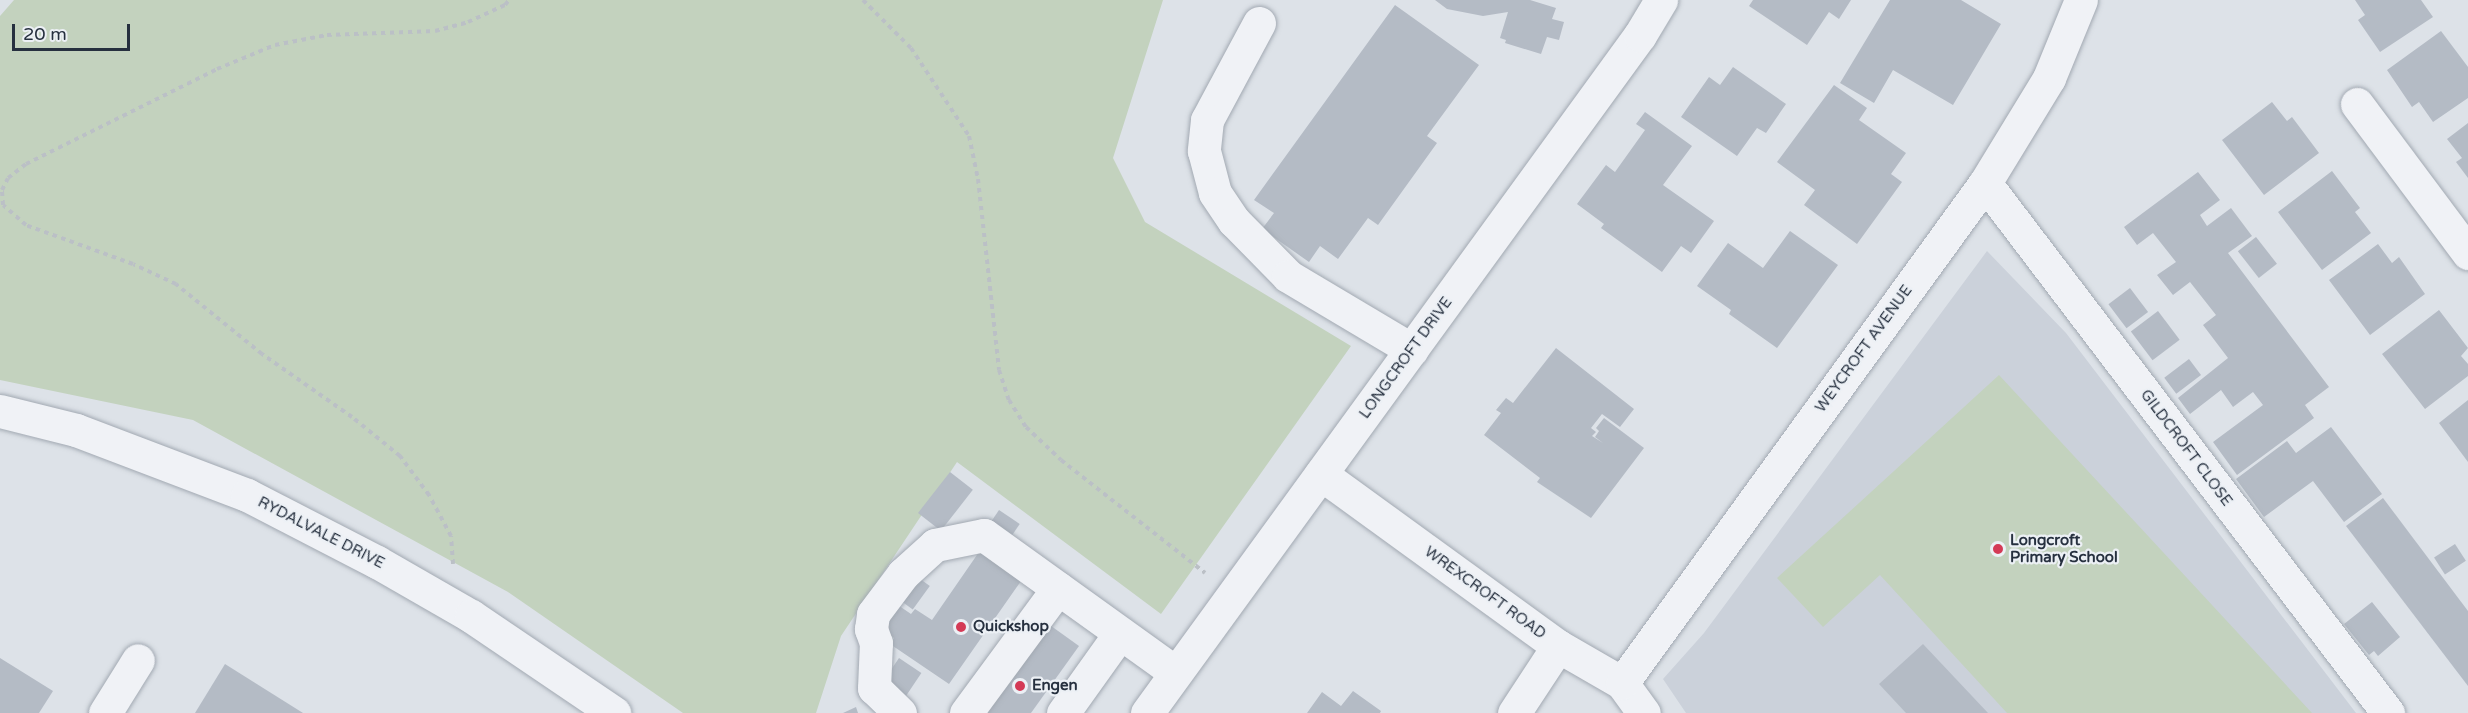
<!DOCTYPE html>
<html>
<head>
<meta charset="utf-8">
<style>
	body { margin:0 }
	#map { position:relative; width:2468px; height:713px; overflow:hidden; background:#dde2e8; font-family:"Varela Round",sans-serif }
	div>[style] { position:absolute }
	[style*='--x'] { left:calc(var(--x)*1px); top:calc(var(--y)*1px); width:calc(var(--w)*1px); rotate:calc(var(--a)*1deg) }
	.built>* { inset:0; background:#cbd1da }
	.green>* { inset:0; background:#c3d2be }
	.building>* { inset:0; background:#b4bbc5; transform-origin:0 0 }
	.path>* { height:4px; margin-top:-2px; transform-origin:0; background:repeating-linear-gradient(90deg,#bbc0c6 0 4.5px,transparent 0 9px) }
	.roads { filter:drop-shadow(0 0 2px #a2a9b2) drop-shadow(0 0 2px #a2a9b2) }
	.minor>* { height:33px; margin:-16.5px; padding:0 16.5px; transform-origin:16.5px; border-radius:16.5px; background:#f0f2f6 }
	.dots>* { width:16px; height:16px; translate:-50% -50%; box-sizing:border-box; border:3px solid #ecf0f5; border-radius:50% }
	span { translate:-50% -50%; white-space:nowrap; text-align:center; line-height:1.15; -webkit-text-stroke:4.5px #ecf0f5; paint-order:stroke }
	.street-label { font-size:15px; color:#26303f }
	.poi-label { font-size:15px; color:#26303f; font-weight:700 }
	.left { translate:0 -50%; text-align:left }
	.scale { position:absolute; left:12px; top:24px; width:118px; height:27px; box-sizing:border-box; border:3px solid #26303f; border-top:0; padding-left:8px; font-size:18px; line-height:21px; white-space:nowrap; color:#26303f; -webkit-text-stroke:4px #ecf0f5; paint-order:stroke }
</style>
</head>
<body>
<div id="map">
	<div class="built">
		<i style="clip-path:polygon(1987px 251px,2066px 333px,2356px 713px,1686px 713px,1663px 679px,1704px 633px)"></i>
	</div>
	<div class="green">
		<i style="clip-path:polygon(14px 0,1163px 0,1113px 158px,1145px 222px,1351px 346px,1161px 614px,957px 462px,841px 636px,816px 713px,683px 713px,508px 592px,193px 420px,0 380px,0 16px)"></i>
		<i style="clip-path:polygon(1999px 375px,2312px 713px,2007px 713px,1880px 575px,1823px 627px,1777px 578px)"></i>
	</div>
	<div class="building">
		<i style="clip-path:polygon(1435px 0,1530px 0,1556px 8px,1552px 19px,1564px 22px,1559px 40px,1547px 37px,1541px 54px,1505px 43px,1506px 40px,1500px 38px,1508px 12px,1483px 16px,1447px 9px)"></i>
		<i style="clip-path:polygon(1753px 0,1851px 0,1839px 19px,1829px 12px,1807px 45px,1749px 6px)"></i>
		<i style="clip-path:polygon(1890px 0,1961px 0,2001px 24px,1953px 105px,1893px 70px,1874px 103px,1840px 83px)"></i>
		<i style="clip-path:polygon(2355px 0,2421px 0,2433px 17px,2380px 52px,2358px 20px,2365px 15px)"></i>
		<i style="clip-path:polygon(1395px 5px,1479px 65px,1427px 136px,1437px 143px,1378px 225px,1368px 218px,1338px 259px,1320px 246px,1309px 262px,1262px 229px,1274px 213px,1254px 200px)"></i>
		<i style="clip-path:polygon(2441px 31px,2468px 67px,2468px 98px,2433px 122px,2419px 102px,2412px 107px,2387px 70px)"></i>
		<i style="clip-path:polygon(1733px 67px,1786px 104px,1766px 133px,1757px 128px,1737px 156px,1681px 117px,1709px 77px,1720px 85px)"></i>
		<i style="clip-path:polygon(1834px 85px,1867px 108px,1859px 120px,1906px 153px,1891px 174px,1902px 182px,1857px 244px,1804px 205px,1815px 190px,1777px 162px)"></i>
		<i style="clip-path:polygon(2272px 102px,2287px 121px,2292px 117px,2319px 153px,2264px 195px,2222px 140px)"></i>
		<i style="clip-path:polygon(1645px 112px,1692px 146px,1663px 185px,1714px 221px,1691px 253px,1681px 246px,1662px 272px,1601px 228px,1604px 224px,1577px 204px,1606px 165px,1615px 172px,1645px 130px,1636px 124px)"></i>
		<i style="clip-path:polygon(2468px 123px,2468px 178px,2456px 162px,2462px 158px,2447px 139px)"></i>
		<i style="clip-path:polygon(2332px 171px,2360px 208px,2355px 212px,2371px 233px,2322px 270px,2278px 212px)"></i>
		<i style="clip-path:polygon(2198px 172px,2220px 200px,2200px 215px,2207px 226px,2231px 208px,2252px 236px,2228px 253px,2329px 387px,2305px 405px,2314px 418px,2237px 475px,2213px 442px,2263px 405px,2253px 392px,2233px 407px,2221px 390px,2190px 414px,2178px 398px,2228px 358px,2203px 325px,2216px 315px,2190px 282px,2173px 295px,2157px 275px,2176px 262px,2153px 233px,2137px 245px,2124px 227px)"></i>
		<i style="clip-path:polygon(1790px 231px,1838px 265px,1777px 348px,1729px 314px,1731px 310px,1697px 286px,1728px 243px,1763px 268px)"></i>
		<i style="left:2256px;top:237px;width:34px;height:23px;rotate:52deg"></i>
		<i style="clip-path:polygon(2378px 244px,2392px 263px,2399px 257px,2425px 294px,2370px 335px,2329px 280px)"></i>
		<i style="left:2130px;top:288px;width:30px;height:27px;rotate:53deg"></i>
		<i style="clip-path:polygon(2439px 310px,2468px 348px,2461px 356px,2468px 364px,2468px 376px,2425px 409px,2382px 354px)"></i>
		<i style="left:2158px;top:311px;width:36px;height:34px;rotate:53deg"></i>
		<i style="clip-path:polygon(1556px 348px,1634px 409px,1620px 427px,1602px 414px,1591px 428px,1596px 432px,1592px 436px,1603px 443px,1595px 437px,1599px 431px,1596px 428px,1604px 418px,1644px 448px,1591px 518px,1537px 482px,1540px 478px,1484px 435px,1501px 413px,1496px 410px,1506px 398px,1513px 403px)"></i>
		<i style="left:2189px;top:359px;width:20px;height:31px;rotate:53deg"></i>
		<i style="clip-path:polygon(2468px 400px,2468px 462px,2439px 423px)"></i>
		<i style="clip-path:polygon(2331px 427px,2382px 494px,2344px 522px,2313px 481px,2264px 517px,2236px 479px,2287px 441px,2296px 453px)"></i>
		<i style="left:950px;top:472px;width:29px;height:52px;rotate:38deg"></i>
		<i style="clip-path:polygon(2383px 498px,2468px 611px,2468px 686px,2346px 526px)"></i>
		<i style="left:999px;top:510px;width:25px;height:16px;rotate:34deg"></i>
		<i style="left:2455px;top:544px;width:20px;height:25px;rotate:57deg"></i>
		<i style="clip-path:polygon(979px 552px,1021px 581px,949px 684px,890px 644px,894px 638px,875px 625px,892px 601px,911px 614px,915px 609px,932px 620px)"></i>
		<i style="left:912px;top:573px;width:22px;height:29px;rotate:36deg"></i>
		<i style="clip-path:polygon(2372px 602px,2400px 637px,2378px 656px,2374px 651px,2369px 655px,2344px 624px)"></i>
		<i style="clip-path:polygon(1040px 618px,1079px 646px,1031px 713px,972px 713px)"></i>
		<i style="clip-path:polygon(1923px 644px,1988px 713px,1906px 713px,1879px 684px)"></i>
		<i style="clip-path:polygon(0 658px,53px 691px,39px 713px,0 713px)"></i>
		<i style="left:899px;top:658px;width:27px;height:36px;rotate:34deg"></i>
		<i style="clip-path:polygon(225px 664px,303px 713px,195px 713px)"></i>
		<i style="clip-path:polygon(1353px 691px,1381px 711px,1380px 713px,1307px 713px,1322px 692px,1341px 706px)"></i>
		<i style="clip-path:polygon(856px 707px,858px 713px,843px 713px)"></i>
	</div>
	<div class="path">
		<i style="--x:863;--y:0;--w:68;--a:45"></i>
		<i style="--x:911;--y:48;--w:105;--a:56.6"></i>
		<i style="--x:969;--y:136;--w:44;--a:78.2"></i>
		<i style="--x:978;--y:179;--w:192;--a:83.7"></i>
		<i style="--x:999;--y:370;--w:32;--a:72"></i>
		<i style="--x:1009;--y:400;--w:32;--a:58"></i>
		<i style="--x:1026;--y:427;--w:48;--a:43.3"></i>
		<i style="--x:1061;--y:460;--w:183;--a:38.1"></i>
		<i style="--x:453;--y:564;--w:28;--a:-94"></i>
		<i style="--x:451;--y:536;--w:47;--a:-118.2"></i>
		<i style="--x:429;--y:495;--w:49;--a:-126.6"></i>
		<i style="--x:400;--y:456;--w:62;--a:-140.9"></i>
		<i style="--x:352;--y:417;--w:110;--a:-145"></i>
		<i style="--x:262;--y:354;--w:111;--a:-140.9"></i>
		<i style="--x:176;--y:284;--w:47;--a:-155.1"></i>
		<i style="--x:133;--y:264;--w:114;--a:-160"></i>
		<i style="--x:26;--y:225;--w:30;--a:-139"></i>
		<i style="--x:3;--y:205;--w:15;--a:-94"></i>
		<i style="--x:2;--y:190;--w:13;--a:-63"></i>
		<i style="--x:8;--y:178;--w:23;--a:-38"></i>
		<i style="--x:26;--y:164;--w:213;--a:-26.4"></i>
		<i style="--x:217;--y:69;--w:63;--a:-22.5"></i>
		<i style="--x:275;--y:45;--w:53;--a:-10.9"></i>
		<i style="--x:327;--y:35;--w:108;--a:-2.1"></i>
		<i style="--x:435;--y:31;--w:34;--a:-15"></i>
		<i style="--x:468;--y:22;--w:41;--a:-24.7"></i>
		<i style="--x:505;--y:5;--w:6;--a:-51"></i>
	</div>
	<div class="roads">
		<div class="minor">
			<i style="--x:1259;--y:23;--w:110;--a:118.2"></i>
			<i style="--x:1207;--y:120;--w:31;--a:96"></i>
			<i style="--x:1204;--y:151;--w:43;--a:75.3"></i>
			<i style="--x:1215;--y:193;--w:34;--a:56"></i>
			<i style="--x:1234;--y:221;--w:77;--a:45.5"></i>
			<i style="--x:1288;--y:276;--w:144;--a:30.8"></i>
			<i style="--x:2357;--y:104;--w:186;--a:53.3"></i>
			<i style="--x:1985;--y:183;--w:666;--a:52.75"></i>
			<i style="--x:0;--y:411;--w:78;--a:14"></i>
			<i style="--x:76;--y:430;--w:183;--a:20.8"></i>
			<i style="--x:247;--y:495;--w:146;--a:27.3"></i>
			<i style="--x:377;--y:562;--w:108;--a:29.9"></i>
			<i style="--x:471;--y:616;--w:173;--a:34.1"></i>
			<i style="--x:1321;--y:474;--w:293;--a:36"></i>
			<i style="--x:1558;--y:646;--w:74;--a:30"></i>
			<i style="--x:1622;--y:683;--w:37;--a:54"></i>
			<i style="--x:1622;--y:683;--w:618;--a:-54.02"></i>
			<i style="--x:1985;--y:183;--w:123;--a:-58.6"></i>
			<i style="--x:2049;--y:78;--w:84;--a:-67.7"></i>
			<i style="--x:105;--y:713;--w:62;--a:-58.1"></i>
			<i style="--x:900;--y:713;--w:36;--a:-136"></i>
			<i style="--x:874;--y:688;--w:45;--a:-87.5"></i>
			<i style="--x:876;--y:643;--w:15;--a:-110"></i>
			<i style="--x:871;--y:629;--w:15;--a:-82"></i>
			<i style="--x:873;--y:614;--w:50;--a:-53.1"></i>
			<i style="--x:903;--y:574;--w:43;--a:-42.2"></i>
			<i style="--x:935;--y:545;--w:50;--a:-11.5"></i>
			<i style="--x:984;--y:535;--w:236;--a:35.7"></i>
			<i style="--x:966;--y:713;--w:155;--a:-53.6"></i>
			<i style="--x:1063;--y:713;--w:98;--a:-54.5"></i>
			<i style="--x:1147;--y:713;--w:838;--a:-53.98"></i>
			<i style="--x:1640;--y:35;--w:41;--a:-59"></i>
			<i style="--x:1514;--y:713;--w:80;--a:-56.7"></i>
		</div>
	</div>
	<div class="dots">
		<i style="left:1998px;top:549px;background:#d43a56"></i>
		<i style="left:961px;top:627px;background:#d43a56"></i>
		<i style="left:1020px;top:686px;background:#d43a56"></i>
	</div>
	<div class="street-label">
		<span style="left:1864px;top:349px;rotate:-54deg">WEYCROFT AVENUE</span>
		<span style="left:1406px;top:358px;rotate:-54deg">LONGCROFT DRIVE</span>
		<span style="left:2186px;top:448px;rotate:53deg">GILDCROFT CLOSE</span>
		<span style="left:321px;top:533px;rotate:27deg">RYDALVALE DRIVE</span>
		<span style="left:1485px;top:593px;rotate:36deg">WREXCROFT ROAD</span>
	</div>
	<div class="poi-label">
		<span class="left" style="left:2010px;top:549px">Longcroft<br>Primary School</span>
		<span class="left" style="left:973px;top:627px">Quickshop</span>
		<span class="left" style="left:1032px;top:686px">Engen</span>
	</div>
	<div class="scale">20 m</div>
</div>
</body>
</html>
